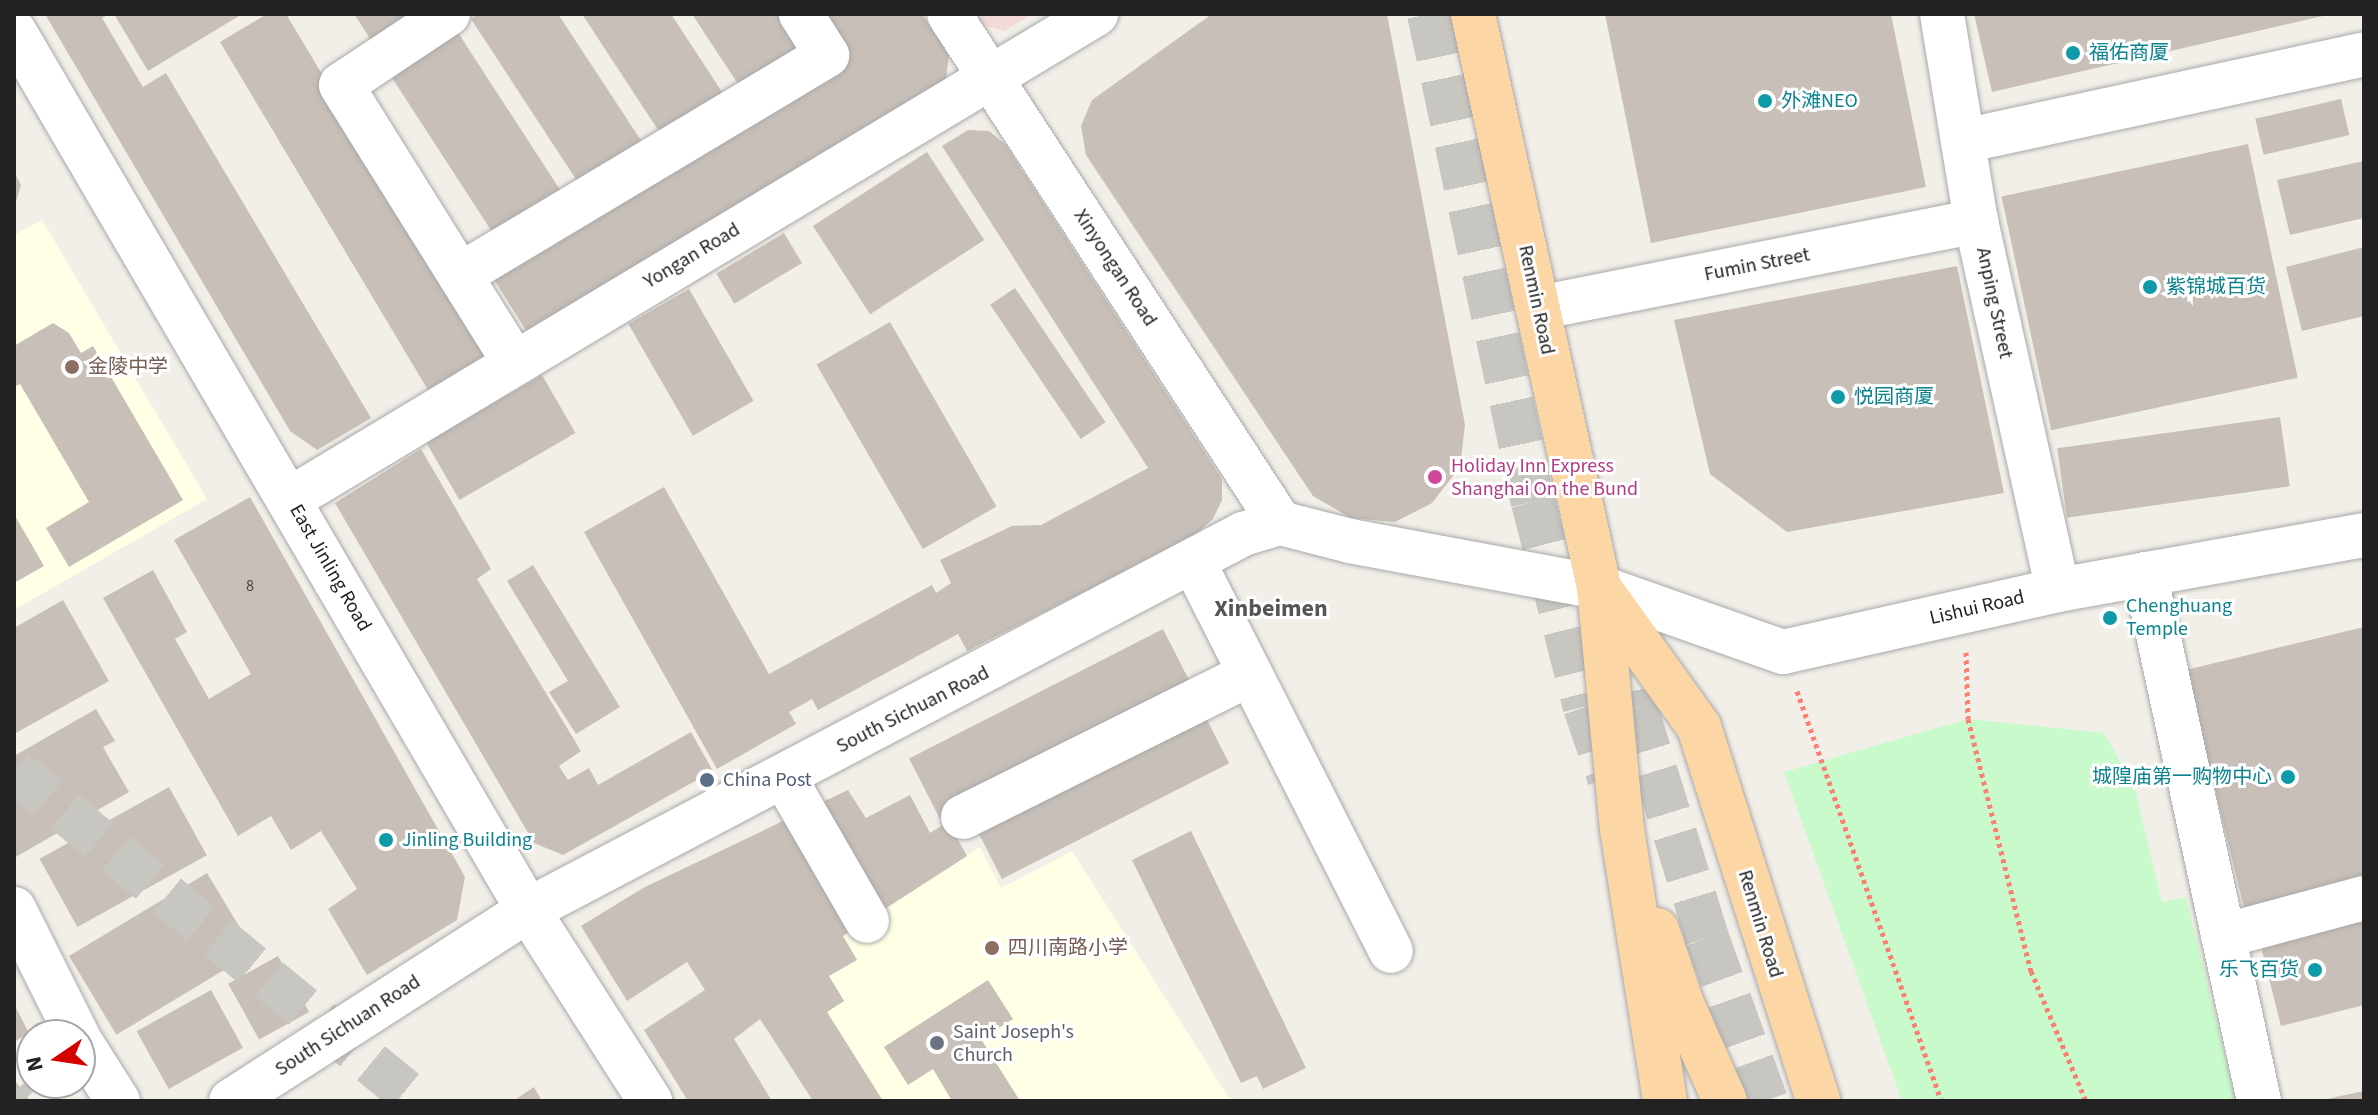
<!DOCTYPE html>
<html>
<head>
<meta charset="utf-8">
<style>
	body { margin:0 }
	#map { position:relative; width:2378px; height:1115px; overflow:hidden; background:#f2efe9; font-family:"Source Sans 3","Noto Sans SC",sans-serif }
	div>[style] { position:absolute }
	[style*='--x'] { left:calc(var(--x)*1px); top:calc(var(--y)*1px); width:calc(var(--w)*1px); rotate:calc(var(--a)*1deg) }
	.commercial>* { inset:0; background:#f2dad9 }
	.education>* { inset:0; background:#ffffe5 }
	.park>* { inset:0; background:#c8facc }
	.building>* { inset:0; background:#c7bfb8; transform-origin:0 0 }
	.major-tunnel>* { height:44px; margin-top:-22px; transform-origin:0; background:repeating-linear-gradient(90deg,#c8c6c1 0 44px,transparent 0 66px) }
	.highway-tunnel>* { height:44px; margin-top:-22px; transform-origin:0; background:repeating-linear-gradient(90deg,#c8c6c1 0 44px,transparent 0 66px) }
	.path>* { height:5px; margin-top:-2.5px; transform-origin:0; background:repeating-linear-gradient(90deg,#fa8072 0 4px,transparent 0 8px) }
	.roads { filter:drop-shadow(0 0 2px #a9a9a9) drop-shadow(0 0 2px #a9a9a9) }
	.minor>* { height:44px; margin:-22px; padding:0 22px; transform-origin:22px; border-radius:22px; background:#fff }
	.major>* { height:44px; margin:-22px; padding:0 22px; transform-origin:22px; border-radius:22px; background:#fcd6a4 }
	.dots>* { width:22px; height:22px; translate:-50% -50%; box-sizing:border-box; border:4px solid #fff; border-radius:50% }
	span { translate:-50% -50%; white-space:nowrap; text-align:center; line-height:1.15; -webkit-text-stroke:6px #fff; paint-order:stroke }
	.number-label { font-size:16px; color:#4b4948 }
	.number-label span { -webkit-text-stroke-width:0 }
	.culture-label { font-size:20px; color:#0d838f }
	.left { translate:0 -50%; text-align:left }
	.right { translate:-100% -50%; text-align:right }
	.street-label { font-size:20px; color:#222 }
	.education-label { font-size:20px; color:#785e54 }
	.hotel-label { font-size:20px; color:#b23c85 }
	.service-label { font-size:20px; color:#4e5e75 }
	.worship-label { font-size:20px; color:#5b616d }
	.quarter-label { font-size:24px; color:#555; font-weight:700 }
	.frame { position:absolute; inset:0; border:16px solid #222; pointer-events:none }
	.north { position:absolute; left:16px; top:1019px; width:80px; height:80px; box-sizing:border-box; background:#fff; border:2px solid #a7a7a7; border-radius:50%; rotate:257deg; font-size:22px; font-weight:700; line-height:32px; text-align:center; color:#222 }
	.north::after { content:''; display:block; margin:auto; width:28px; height:36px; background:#d40000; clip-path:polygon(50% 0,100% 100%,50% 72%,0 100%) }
</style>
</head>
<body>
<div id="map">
	<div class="commercial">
		<i style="clip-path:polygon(962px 14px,1033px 14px,1004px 31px,966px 20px)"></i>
	</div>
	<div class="education">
		<i style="clip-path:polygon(42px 220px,207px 499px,14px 610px,14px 235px)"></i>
		<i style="clip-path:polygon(848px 790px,914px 889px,980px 847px,1001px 888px,1072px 851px,1231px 1101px,883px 1101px,827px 1012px,844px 1001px,829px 976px,857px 960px,777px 827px)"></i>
	</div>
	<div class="park">
		<i style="clip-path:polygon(1968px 719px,2104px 733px,2134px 786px,2162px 902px,2186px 897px,2236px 1101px,1902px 1101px,1784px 772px)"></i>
	</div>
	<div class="building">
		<i style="clip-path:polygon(45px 14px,109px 14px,102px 18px,143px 87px,166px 73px,371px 418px,317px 450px,290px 431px)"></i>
		<i style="clip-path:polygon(114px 14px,238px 14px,239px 16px,148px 71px)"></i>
		<i style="clip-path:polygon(267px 14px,286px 14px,489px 353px,428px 390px,220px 42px)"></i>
		<i style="clip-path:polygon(354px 14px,418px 14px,373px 43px)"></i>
		<i style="clip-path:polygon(478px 14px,558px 14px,646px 148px,583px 190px,471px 19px)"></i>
		<i style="clip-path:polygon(582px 14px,671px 14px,726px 98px,664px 139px)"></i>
		<i style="clip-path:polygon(692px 14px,784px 14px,804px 44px,740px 87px)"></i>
		<i style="clip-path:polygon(818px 14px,922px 14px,949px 55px,945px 87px,527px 332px,488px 270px,845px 55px)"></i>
		<i style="clip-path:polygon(1212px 14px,1387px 14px,1465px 425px,1460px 467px,1432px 503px,1395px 522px,1351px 518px,1313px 496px,1086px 155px,1081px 126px,1092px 100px)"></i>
		<i style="clip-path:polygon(1605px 14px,1891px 14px,1926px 187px,1651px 243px)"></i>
		<i style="clip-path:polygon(1974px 14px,2327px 14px,2327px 15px,1992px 92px)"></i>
		<i style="left:455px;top:28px;width:197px;height:80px;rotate:57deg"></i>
		<i style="left:2341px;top:99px;width:37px;height:88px;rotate:77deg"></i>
		<i style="clip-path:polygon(968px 130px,989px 131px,1005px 144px,1222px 479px,1222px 500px,1213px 519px,1193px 537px,967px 651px,958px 634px,818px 710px,812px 699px,789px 712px,796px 724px,717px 769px,584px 532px,664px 487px,769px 674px,932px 585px,936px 593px,951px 583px,940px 560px,1012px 526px,1041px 525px,1148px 468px,942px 146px)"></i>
		<i style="left:2248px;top:144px;width:239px;height:252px;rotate:78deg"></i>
		<i style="left:927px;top:152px;width:105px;height:136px;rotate:57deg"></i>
		<i style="clip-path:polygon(2364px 161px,2364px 218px,2290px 235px,2277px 180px)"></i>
		<i style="clip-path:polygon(14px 172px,21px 185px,15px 205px,14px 205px)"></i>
		<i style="left:784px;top:233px;width:35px;height:79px;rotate:59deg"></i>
		<i style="clip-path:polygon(2364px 247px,2364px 316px,2302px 331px,2286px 267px)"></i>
		<i style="clip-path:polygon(1957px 266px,2004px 493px,1787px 532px,1710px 474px,1674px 320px)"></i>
		<i style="left:1015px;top:288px;width:162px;height:30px;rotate:56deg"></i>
		<i style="left:689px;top:289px;width:129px;height:70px;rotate:60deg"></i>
		<i style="left:890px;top:322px;width:213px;height:85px;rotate:60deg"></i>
		<i style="clip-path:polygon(53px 323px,69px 333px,81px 353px,93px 346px,183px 500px,69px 567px,46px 528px,89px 502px,20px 384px,14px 387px,14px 346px)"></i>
		<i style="left:542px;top:375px;width:67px;height:134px;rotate:60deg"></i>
		<i style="left:2280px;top:417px;width:70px;height:225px;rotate:82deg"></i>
		<i style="clip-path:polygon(421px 449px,491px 569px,477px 579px,581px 751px,559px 766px,568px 780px,589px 768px,598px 785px,691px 732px,713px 771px,563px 855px,534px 843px,335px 503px)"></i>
		<i style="clip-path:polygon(250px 497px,465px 877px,457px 920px,367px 975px,328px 909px,357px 889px,321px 831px,291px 850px,271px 816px,238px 836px,103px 598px,153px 570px,187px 632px,175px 639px,209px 699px,251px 674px,174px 540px)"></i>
		<i style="clip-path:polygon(14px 514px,44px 566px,14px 583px)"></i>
		<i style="clip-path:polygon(533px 565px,620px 707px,576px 734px,549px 692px,568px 681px,507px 581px)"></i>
		<i style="clip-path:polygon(63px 600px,109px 681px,14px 734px,14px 628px)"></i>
		<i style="clip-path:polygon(2364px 627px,2364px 883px,2245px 912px,2186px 670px)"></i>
		<i style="left:1163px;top:629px;width:67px;height:285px;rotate:63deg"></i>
		<i style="left:1201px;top:708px;width:62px;height:255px;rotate:63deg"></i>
		<i style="clip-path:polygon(96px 709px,115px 741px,103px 747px,129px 792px,14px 858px,14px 756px)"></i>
		<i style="left:169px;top:787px;width:78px;height:148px;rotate:61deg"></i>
		<i style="clip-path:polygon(848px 790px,866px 818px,910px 795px,930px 833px,948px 822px,967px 856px,843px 936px,857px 960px,829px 976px,844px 1001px,827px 1012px,883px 1101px,813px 1101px,760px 1019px,734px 1039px,772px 1101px,688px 1101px,644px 1030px,705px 990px,687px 962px,627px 1001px,581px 926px,643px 888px)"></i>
		<i style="clip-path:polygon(1191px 831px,1306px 1068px,1263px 1089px,1257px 1076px,1241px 1083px,1132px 860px)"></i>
		<i style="left:207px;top:873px;width:92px;height:161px;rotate:59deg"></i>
		<i style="clip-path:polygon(2364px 908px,2364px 1005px,2281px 1026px,2258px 935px)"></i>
		<i style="left:278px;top:956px;width:64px;height:57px;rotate:61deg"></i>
		<i style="clip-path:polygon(988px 980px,1013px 1019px,981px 1039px,1020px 1101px,952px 1101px,933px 1069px,908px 1085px,884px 1047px)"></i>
		<i style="left:211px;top:990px;width:66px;height:85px;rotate:61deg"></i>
		<i style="clip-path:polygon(14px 1004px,29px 1033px,14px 1042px)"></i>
		<i style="clip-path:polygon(14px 1079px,30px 1101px,14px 1101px)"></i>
		<i style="clip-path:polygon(534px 1087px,542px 1101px,513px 1101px)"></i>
		<i style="clip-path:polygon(2364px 1091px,2364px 1101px,2322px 1101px,2322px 1100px)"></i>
	</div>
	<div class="major-tunnel">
		<i style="--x:1429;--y:14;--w:499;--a:78"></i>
		<i style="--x:1533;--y:502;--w:211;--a:75.8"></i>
		<i style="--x:1585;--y:707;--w:75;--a:71.3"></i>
		<i style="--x:1617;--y:627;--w:83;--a:76.8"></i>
		<i style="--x:1636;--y:708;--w:241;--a:72.8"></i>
		<i style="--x:1707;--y:938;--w:173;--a:70.1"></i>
	</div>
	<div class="highway-tunnel">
		<i style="--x:14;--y:770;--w:522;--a:39.4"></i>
		<i style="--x:14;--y:1091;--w:13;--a:51"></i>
	</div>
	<div class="path">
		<i style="--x:1966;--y:652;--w:67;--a:88.3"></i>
		<i style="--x:1968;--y:719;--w:260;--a:76"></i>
		<i style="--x:2031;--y:971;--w:141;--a:67.1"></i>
		<i style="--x:1797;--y:691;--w:435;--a:70.6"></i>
	</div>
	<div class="roads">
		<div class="minor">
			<i style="--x:448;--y:14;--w:128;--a:146.4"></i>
			<i style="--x:341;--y:85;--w:327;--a:58"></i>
			<i style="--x:949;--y:14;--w:607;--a:56.96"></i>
			<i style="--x:1942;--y:14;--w:210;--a:80.7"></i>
			<i style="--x:1976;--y:221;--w:378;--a:77.5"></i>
			<i style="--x:14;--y:31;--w:1018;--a:59.68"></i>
			<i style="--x:528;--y:910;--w:227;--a:57.4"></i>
			<i style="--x:1963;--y:141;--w:410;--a:-12.2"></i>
			<i style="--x:460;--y:275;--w:428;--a:-30.9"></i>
			<i style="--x:827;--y:55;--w:49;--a:-122.4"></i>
			<i style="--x:1538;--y:308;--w:447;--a:-11.2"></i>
			<i style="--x:290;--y:499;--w:941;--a:-31.04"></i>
			<i style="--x:1194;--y:563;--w:435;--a:63.1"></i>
			<i style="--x:2145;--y:574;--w:539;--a:77.79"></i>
			<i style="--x:784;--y:777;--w:166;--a:60"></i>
			<i style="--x:963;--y:817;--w:321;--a:-26.5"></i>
			<i style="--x:14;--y:909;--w:141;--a:63.4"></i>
			<i style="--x:2223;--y:936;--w:146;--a:-15.1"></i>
			<i style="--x:80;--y:1041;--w:71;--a:57.7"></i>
			<i style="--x:231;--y:1101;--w:353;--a:-32.7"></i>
			<i style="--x:528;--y:910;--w:808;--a:-27.74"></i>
			<i style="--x:1243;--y:534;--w:39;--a:-17"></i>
			<i style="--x:1280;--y:523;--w:72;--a:14.4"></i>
			<i style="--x:1350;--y:541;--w:253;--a:10.5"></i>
			<i style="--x:1599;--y:587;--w:195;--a:19.5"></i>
			<i style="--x:1783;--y:652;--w:282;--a:-12.7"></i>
			<i style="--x:2058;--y:590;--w:311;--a:-10.2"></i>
		</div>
		<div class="major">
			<i style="--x:1473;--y:14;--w:587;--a:77.6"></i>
			<i style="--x:1599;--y:587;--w:243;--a:84.6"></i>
			<i style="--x:1622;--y:829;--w:275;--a:81"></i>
			<i style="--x:1600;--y:589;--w:170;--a:54.3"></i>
			<i style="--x:1699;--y:727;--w:392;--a:72.3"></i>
			<i style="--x:1657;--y:930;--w:78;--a:71.3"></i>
			<i style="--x:1682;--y:1004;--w:106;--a:66.1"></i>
		</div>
	</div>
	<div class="dots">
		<i style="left:2073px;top:53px;background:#0f9aa8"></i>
		<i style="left:1765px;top:101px;background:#0f9aa8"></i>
		<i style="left:2150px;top:287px;background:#0f9aa8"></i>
		<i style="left:72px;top:367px;background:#8d6e63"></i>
		<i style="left:1838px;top:397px;background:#0f9aa8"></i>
		<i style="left:1435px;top:477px;background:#d1479c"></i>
		<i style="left:2110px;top:618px;background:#0f9aa8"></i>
		<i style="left:2288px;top:777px;background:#0f9aa8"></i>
		<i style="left:707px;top:780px;background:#5c6f8a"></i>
		<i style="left:386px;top:840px;background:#0f9aa8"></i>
		<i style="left:992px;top:948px;background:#8d6e63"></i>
		<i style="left:2315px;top:970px;background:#0f9aa8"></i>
		<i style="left:937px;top:1043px;background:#6b7280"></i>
	</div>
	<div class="number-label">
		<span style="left:250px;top:586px">8</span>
	</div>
	<div class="culture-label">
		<span class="left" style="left:2089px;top:53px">福佑商厦</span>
		<span class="left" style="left:1781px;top:101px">外滩NEO</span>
		<span class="left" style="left:2166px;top:287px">紫锦城百货</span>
		<span class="left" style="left:1854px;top:397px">悦园商厦</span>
		<span class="left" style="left:2126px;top:618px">Chenghuang<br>Temple</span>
		<span class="right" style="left:2272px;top:777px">城隍庙第一购物中心</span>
		<span class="left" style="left:402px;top:840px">Jinling Building</span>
		<span class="right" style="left:2299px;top:970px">乐飞百货</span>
	</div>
	<div class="street-label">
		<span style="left:692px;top:256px;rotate:-31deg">Yongan Road</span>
		<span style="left:1757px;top:265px;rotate:-11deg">Fumin Street</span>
		<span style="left:1115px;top:268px;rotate:57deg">Xinyongan Road</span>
		<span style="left:1536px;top:300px;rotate:78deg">Renmin Road</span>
		<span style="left:1994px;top:303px;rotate:78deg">Anping Street</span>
		<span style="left:330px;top:568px;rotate:60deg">East Jinling Road</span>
		<span style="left:1977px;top:608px;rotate:-13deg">Lishui Road</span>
		<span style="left:913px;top:710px;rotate:-27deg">South Sichuan Road</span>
		<span style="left:1760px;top:924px;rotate:73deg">Renmin Road</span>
		<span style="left:348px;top:1026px;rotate:-33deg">South Sichuan Road</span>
	</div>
	<div class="education-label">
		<span class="left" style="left:88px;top:367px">金陵中学</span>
		<span class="left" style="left:1008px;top:948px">四川南路小学</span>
	</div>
	<div class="hotel-label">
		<span class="left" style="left:1451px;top:478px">Holiday Inn Express<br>Shanghai On the Bund</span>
	</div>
	<div class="service-label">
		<span class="left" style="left:723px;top:780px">China Post</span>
	</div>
	<div class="worship-label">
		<span class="left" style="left:953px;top:1044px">Saint Joseph's<br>Church</span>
	</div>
	<div class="quarter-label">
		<span style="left:1271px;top:609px">Xinbeimen</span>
	</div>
	<div class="frame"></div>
	<div class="north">N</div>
</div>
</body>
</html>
